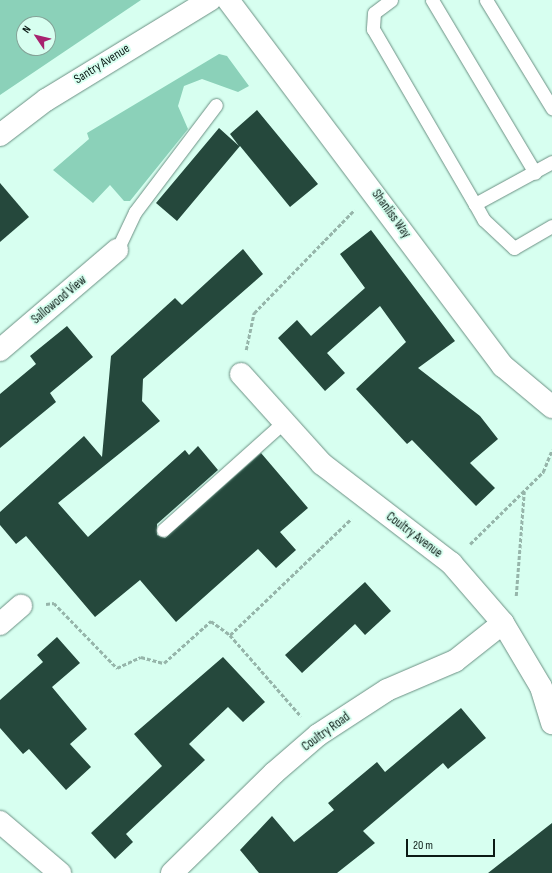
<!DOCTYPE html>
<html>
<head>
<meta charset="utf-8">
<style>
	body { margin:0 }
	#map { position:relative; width:552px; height:873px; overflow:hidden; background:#d7fff0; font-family:"Sofia Sans Condensed",sans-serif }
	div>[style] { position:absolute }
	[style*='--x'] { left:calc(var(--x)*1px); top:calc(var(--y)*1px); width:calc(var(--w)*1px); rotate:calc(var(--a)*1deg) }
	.green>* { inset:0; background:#8bd1b9 }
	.building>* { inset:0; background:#25483c }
	.path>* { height:2.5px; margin-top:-1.25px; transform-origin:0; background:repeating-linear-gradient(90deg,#96b5aa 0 4px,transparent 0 6px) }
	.roads { filter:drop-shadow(0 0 1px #6b9083) drop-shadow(0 0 1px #6b9083) }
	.service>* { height:13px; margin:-6.5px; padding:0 6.5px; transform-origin:6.5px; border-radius:6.5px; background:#fff }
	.minor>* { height:22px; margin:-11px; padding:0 11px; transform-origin:11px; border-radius:11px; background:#fff }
	.secondary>* { height:22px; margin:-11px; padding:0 11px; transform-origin:11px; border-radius:11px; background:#fff }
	span { translate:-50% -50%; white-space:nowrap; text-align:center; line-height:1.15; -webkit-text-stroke:4px #d7fff0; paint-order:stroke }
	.street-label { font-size:13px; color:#0b1a15 }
	.north { position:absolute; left:16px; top:16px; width:40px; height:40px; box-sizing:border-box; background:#d7fff0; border:1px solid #85a398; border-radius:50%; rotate:305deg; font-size:11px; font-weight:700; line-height:16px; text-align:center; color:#0b1a15 }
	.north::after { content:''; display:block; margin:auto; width:14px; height:18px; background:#a7236f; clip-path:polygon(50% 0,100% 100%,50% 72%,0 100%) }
	.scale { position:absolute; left:406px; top:839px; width:89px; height:18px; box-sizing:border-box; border:2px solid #0b1a15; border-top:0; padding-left:5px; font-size:12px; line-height:14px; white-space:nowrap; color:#0b1a15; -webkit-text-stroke:3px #d7fff0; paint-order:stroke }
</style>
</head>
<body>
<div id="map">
	<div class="green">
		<i style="clip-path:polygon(evenodd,0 0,141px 0,0 95px,0 0,24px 24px,48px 24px,48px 48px,24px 48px,24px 24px)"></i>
		<i style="clip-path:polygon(219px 54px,227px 56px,249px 86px,238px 92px,202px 79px,184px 86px,178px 106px,188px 129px,130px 201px,124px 201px,110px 185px,93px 203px,53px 170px,89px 139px,87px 133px)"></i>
	</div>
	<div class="building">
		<i style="clip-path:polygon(257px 110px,318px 184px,290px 207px,240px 146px,177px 221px,156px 203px,219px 128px,239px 146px,230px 134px)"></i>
		<i style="clip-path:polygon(0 183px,29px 217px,0 242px)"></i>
		<i style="clip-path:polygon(371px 230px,455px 341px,418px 368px,480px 416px,498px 439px,470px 463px,495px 488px,476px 506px,412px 440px,407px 444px,356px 389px,406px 342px,380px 306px,327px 353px,345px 373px,325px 391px,278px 338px,297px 320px,311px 336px,365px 288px,340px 254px)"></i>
		<i style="clip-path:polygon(243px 249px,263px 274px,143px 379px,142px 401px,160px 421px,58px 503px,88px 537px,185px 450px,189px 455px,198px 446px,218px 470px,157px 524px,157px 535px,165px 538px,261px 453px,308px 508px,280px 532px,296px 550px,276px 568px,258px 549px,176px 622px,140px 580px,95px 617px,26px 536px,16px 544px,0 525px,0 512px,84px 436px,102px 457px,111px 356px,175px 298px,182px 305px)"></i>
		<i style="clip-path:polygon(67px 326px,93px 357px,50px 393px,56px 402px,0 448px,0 394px,36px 364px,30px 356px)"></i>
		<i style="clip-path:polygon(365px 582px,391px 611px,365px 635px,355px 624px,302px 673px,285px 655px)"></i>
		<i style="clip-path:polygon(57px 637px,80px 663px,52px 687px,87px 729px,70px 744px,91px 767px,66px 790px,29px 749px,23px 754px,0 728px,0 700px,43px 662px,37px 655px)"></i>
		<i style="clip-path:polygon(223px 657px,265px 702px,243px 722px,228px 707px,189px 744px,205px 760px,126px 834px,133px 842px,115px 859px,91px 833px,162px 766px,134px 734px)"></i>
		<i style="clip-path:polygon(461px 708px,486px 738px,448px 769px,443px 763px,363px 831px,375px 843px,337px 873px,259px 873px,240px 850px,272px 816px,294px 842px,334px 810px,328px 803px,377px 762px,385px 772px)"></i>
		<i style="clip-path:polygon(552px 823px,552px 873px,488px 873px,529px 841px)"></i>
	</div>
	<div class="path">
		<i style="--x:246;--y:350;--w:38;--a:-78"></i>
		<i style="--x:254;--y:313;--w:144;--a:-45.8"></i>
		<i style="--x:470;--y:544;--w:103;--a:-44.6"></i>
		<i style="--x:543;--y:472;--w:24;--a:-68"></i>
		<i style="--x:516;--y:596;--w:105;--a:-85.6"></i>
		<i style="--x:46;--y:604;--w:8;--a:-7"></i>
		<i style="--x:54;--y:603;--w:91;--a:45.9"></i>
		<i style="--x:117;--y:668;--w:26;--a:-25"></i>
		<i style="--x:141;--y:657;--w:24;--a:15"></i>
		<i style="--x:164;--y:663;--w:63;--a:-41.8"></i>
		<i style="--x:211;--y:621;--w:24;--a:36"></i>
		<i style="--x:230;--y:635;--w:168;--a:-43.8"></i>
		<i style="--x:230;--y:635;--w:108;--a:48.8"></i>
	</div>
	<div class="roads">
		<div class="service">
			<i style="--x:391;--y:0;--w:21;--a:143"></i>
			<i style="--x:374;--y:13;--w:16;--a:94"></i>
			<i style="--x:373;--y:29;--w:203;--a:59.8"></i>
			<i style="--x:432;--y:0;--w:201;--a:59.2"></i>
			<i style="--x:486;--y:0;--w:127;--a:58.6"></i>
			<i style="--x:552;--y:162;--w:88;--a:151.4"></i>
			<i style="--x:475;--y:204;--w:18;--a:61"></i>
			<i style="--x:484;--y:220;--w:41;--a:43"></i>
			<i style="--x:514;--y:248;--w:44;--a:-30.1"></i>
			<i style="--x:117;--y:250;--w:42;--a:-64.7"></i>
			<i style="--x:135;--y:212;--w:134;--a:-52.9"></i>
			<i style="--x:163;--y:530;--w:162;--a:-41.8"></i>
		</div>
		<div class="minor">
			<i style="--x:228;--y:0;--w:458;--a:53.1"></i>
			<i style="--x:503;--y:366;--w:64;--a:39.9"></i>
			<i style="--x:0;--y:350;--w:154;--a:-40.5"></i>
			<i style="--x:241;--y:374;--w:121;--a:48"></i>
			<i style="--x:322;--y:464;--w:163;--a:37.5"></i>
			<i style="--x:451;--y:563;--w:79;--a:49.1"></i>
			<i style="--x:503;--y:623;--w:74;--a:59.3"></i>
			<i style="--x:541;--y:687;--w:38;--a:73"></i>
			<i style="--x:0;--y:624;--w:28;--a:-41"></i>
			<i style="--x:0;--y:822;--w:79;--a:40.4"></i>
			<i style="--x:172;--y:873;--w:143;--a:-44.4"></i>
			<i style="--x:274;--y:773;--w:58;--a:-40.8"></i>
			<i style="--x:318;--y:735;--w:82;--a:-33.1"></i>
			<i style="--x:387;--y:690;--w:74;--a:-23.1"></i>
			<i style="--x:455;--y:661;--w:61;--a:-38.4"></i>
		</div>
		<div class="secondary">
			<i style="--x:0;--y:135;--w:58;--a:-37.3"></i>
			<i style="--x:46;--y:100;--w:192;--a:-31.4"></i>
		</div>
	</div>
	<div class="street-label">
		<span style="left:102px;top:64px;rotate:-32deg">Santry Avenue</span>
		<span style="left:391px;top:214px;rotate:54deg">Shanliss Way</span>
		<span style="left:59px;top:300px;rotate:-40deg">Sallowood View</span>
		<span style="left:414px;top:535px;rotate:37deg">Coultry Avenue</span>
		<span style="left:326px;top:732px;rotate:-36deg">Coultry Road</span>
	</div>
	<div class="north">N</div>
	<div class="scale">20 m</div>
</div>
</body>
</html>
